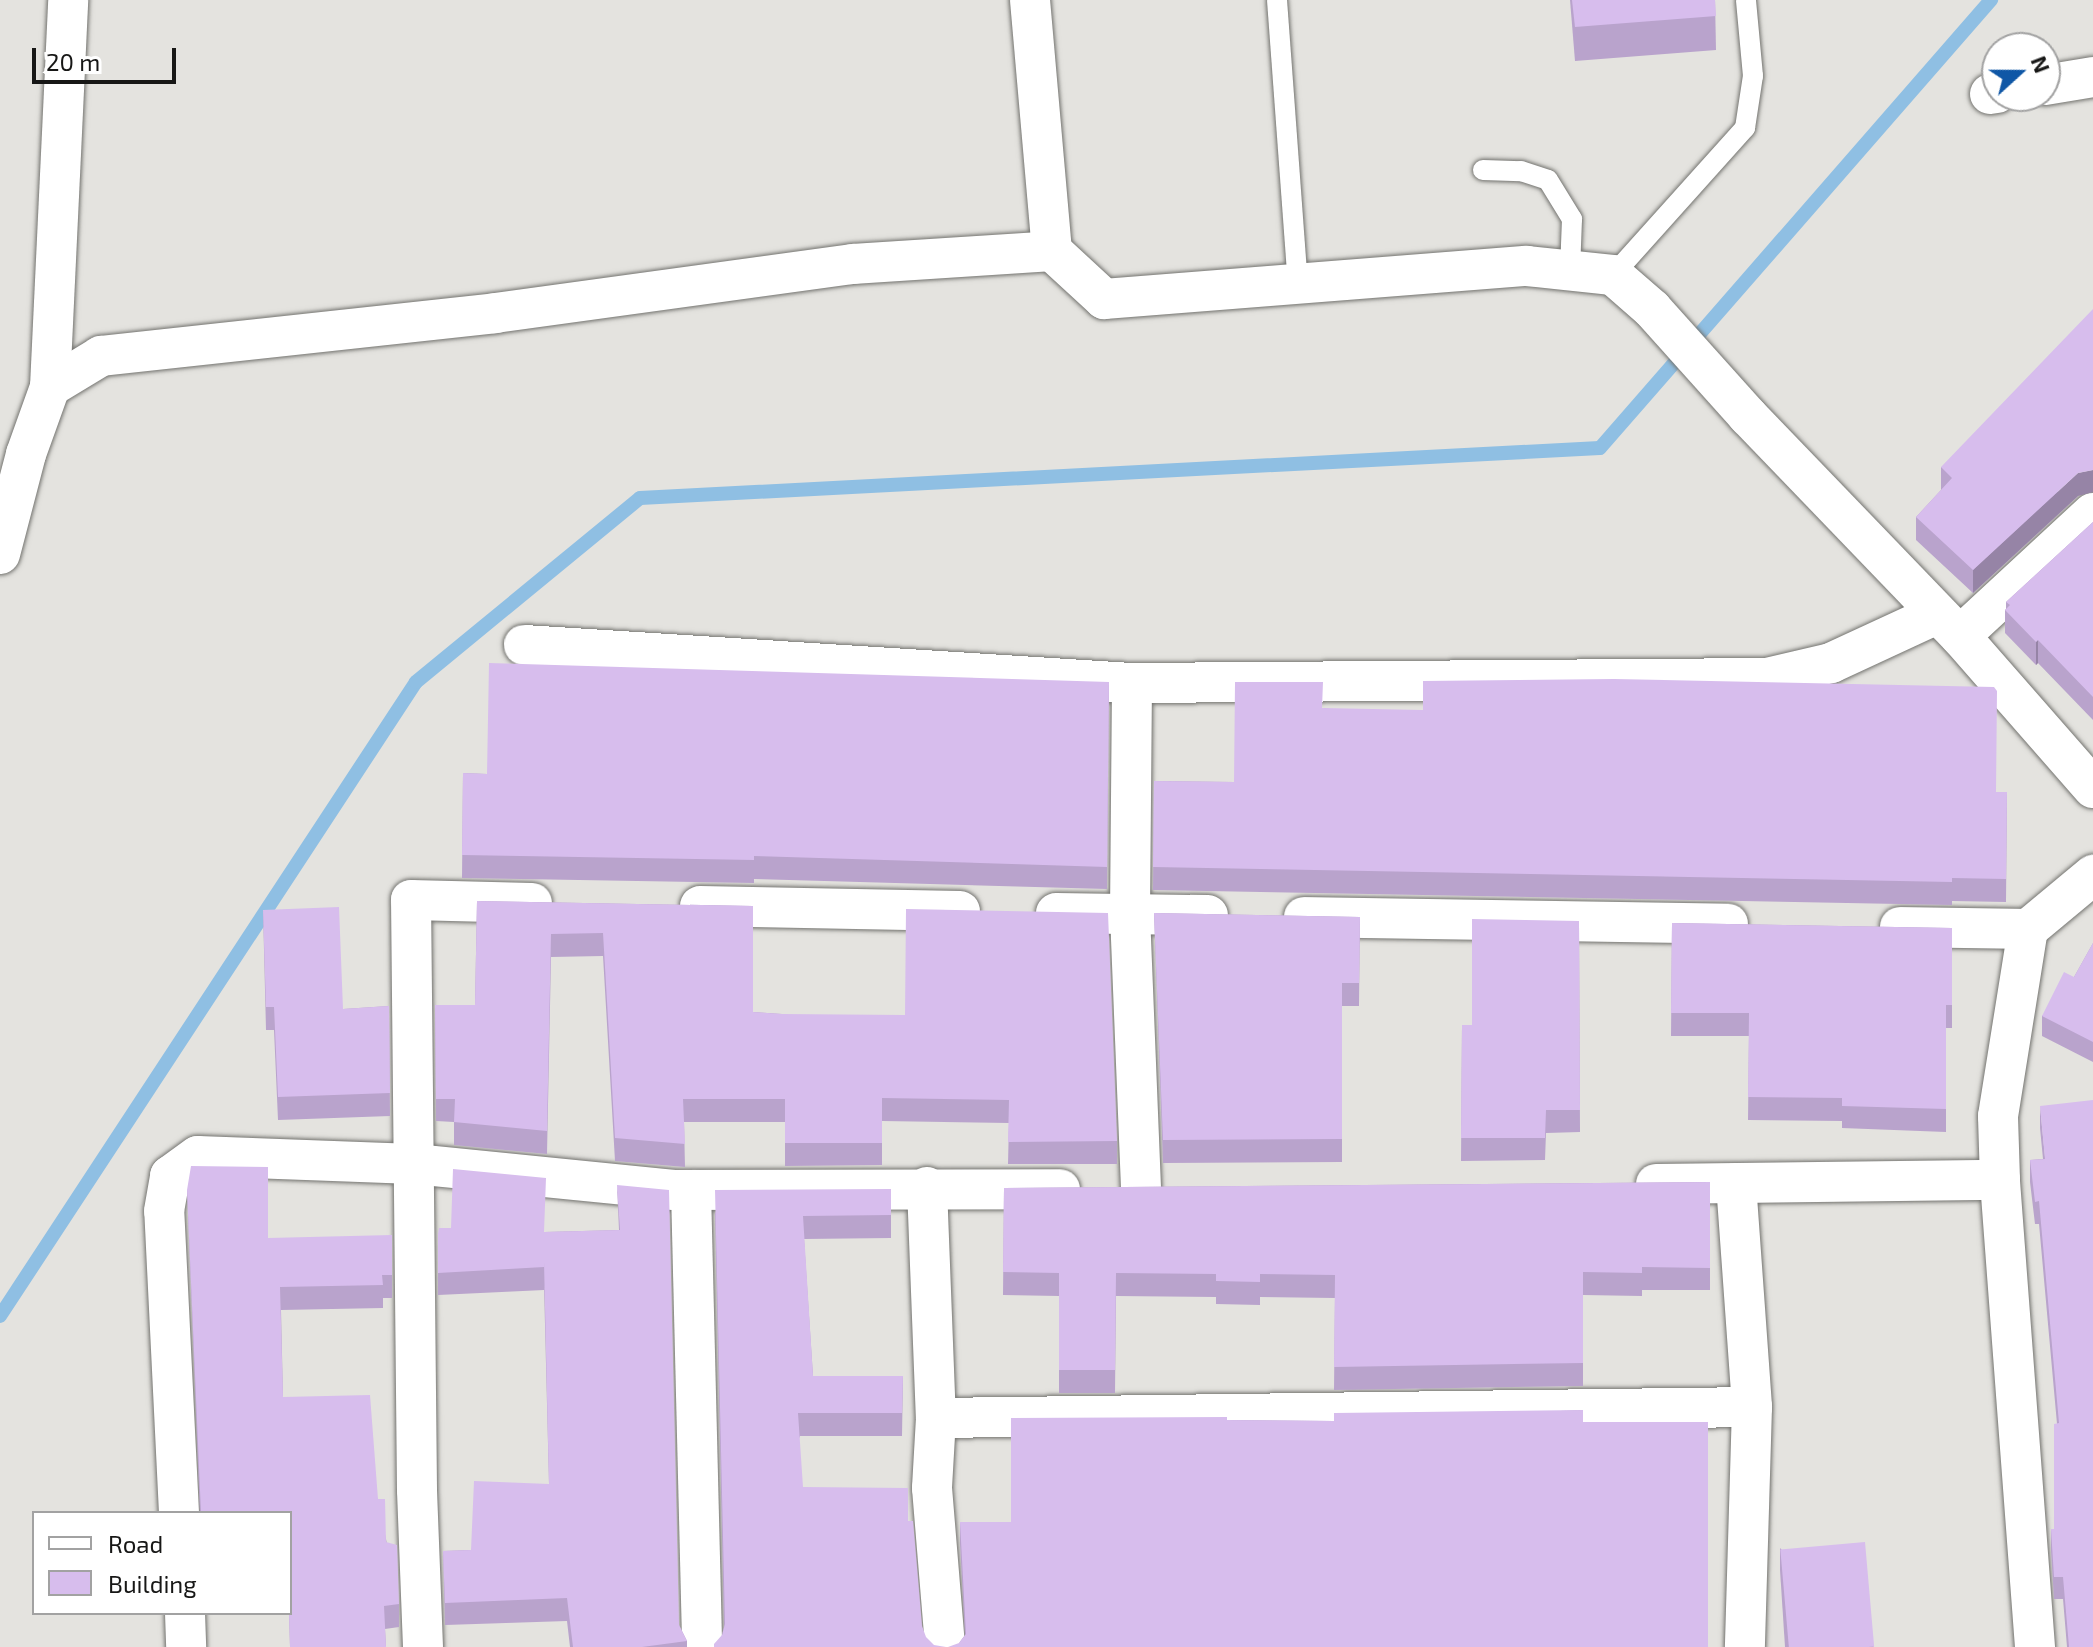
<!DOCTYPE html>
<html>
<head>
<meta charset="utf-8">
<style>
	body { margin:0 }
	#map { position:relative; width:2093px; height:1647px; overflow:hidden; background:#e4e3df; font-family:"Exo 2",sans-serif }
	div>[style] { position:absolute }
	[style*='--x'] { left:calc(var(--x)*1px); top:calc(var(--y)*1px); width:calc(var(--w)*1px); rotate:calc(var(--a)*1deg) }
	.stream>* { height:14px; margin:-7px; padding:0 7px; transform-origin:7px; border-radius:7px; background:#8fbfe3 }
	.roads { filter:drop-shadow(0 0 2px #73736f) drop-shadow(0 0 2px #73736f) }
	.service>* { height:20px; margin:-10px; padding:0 10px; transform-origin:10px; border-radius:10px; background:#fff }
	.minor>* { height:40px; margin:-20px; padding:0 20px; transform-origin:20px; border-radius:20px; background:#fff }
	.wall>* { inset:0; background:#b9a3cc }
	.shaded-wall>* { inset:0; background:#9684a6 }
	.building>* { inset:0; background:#d7bded; transform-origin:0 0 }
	span { translate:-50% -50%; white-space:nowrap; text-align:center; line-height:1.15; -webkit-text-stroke:8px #fff; paint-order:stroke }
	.legend { position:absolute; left:32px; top:1511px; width:260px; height:104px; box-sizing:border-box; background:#fff; border:2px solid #a2a2a2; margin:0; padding:10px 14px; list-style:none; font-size:24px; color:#171716 }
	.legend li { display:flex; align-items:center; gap:16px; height:40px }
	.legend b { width:40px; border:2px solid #a2a2a2 }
	.north { position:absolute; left:1981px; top:32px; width:80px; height:80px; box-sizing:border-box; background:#fff; border:2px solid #a2a2a2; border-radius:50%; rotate:69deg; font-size:22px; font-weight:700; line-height:32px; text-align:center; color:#171716 }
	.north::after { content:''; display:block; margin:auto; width:28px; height:36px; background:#0f57a6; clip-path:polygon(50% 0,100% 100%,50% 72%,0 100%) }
	.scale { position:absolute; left:32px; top:48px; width:144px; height:36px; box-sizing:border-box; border:4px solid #171716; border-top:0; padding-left:10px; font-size:24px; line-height:28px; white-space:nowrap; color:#171716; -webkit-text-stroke:6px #fff; paint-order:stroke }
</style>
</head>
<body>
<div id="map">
	<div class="stream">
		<i style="--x:0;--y:1316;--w:758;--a:-56.73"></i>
		<i style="--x:416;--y:682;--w:290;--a:-39.4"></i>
		<i style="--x:640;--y:498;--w:961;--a:-2.98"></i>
		<i style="--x:1600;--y:448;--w:595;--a:-48.89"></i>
	</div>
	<div class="roads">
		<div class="service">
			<i style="--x:1277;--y:0;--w:285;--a:85.8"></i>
			<i style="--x:1483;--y:170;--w:38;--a:2"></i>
			<i style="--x:1521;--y:171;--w:28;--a:18"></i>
			<i style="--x:1548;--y:180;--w:46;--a:58.4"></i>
			<i style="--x:1572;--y:219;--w:52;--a:92.2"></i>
			<i style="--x:1613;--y:275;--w:198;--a:-48.1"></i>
			<i style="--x:1745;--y:128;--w:53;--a:-81.3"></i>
			<i style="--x:1753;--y:76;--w:76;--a:-95.3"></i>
		</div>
		<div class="minor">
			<i style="--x:1030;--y:0;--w:252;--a:85"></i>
			<i style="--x:1052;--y:251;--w:71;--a:42.7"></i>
			<i style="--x:1104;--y:299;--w:424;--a:-4.5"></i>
			<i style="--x:1527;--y:266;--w:86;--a:6"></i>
			<i style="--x:1613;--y:275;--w:52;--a:41.1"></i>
			<i style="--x:1652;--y:309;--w:144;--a:48.1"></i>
			<i style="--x:1748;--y:416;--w:306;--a:46.1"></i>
			<i style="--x:1960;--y:636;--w:202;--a:48.8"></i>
			<i style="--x:2045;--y:85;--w:49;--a:-9.5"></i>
			<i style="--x:1990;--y:94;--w:7;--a:-8"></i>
			<i style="--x:50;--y:387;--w:387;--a:-87.3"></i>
			<i style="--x:0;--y:554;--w:103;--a:-75.4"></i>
			<i style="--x:26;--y:454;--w:71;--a:-70.3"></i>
			<i style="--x:50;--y:387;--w:60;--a:-31.3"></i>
			<i style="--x:101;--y:356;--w:396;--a:-6.2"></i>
			<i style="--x:495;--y:313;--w:361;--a:-7.8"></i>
			<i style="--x:853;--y:264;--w:199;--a:-3.7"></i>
			<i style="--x:1960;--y:636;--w:181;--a:-42.8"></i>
			<i style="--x:524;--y:645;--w:609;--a:3.58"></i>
			<i style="--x:1132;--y:683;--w:635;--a:-0.45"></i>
			<i style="--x:1767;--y:678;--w:66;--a:-13.2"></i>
			<i style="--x:1831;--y:663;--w:117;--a:-24.8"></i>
			<i style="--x:1132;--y:683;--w:231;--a:90.5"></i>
			<i style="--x:1130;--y:914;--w:275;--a:87.7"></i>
			<i style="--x:700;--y:906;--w:260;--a:1.1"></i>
			<i style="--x:1056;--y:913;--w:152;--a:0.8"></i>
			<i style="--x:1304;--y:917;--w:424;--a:0.9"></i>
			<i style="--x:1900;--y:927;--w:128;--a:0.9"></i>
			<i style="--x:1736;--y:1183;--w:225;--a:85.9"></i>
			<i style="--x:1752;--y:1407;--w:240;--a:91.7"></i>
			<i style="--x:1656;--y:1184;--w:344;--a:-0.7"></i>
			<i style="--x:927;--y:1187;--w:231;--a:87.8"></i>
			<i style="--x:936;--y:1418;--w:70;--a:93.3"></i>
			<i style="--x:932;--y:1488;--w:160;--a:85.3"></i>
			<i style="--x:691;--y:1190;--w:457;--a:88.6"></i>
			<i style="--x:936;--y:1418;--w:816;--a:-0.77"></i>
			<i style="--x:179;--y:1513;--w:302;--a:-92.8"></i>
			<i style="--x:164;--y:1211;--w:36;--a:-80"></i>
			<i style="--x:170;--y:1176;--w:34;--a:-36"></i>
			<i style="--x:198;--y:1156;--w:216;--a:2.1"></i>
			<i style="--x:414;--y:1164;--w:261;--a:5.7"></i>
			<i style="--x:674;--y:1190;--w:386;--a:-0.1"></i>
			<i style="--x:185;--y:1613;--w:34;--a:88"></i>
			<i style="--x:423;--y:1647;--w:157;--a:-92.2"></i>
			<i style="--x:417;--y:1490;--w:590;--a:-90.58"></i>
			<i style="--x:411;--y:900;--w:121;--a:1.4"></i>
			<i style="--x:2035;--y:1647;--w:468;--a:-94.3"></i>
			<i style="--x:2000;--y:1180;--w:64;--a:-91.8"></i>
			<i style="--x:1998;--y:1116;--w:189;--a:-80.9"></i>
			<i style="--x:2028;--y:929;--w:85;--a:-39.7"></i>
		</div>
	</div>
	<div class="wall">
		<i style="clip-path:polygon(1570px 0,1715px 0,1716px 50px,1575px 61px)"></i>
		<i style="clip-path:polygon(1941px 467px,2078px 496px,1973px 593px,1916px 540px,1916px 517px,1941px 490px)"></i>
		<i style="clip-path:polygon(2093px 522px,2093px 720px,2038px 663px,2036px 665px,2005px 633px,2005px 610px,2006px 609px,2006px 602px)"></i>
		<i style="clip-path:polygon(1109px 682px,1107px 889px,754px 879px,754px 883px,462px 878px,463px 773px,487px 774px)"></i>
		<i style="clip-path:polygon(1323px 708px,1996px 792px,2007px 792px,2006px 902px,1952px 901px,1952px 905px,1153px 890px,1154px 781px,1234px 782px)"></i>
		<i style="clip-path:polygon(477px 901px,753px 906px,753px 1012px,782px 1014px,1117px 1141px,1117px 1164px,1008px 1164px,1009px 1123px,882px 1121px,882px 1165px,785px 1166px,785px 1122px,684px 1122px,685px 1167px,615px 1161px,603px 956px,551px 957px,547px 1154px,454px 1145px,454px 1122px,436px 1121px,435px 1005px,475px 1005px)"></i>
		<i style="clip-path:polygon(263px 910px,343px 1009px,389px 1006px,390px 1116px,278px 1120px,274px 1030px,266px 1030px)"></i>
		<i style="clip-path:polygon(1154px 913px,1360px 917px,1359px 1006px,1342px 1006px,1342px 1162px,1163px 1163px)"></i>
		<i style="clip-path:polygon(1579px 921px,1580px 1132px,1546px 1133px,1545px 1160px,1461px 1161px,1462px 1025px,1472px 1025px)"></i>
		<i style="clip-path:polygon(1672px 923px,1952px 928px,1952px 1028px,1946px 1028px,1946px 1132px,1842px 1128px,1842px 1121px,1748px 1120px,1749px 1036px,1671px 1036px)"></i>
		<i style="clip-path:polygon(2093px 943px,2093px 1062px,2042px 1036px,2042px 1016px,2074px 977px)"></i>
		<i style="clip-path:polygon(2040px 1106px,2093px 1647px,2067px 1647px,2063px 1599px,2054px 1599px,2051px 1551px,2051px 1529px,2054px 1529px,2057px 1424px,2039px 1224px,2035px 1224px,2030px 1182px,2030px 1160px,2043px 1159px,2040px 1128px)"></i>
		<i style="clip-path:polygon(1710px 1182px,1710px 1290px,1642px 1290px,1642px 1296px,1583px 1295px,1583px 1386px,1334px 1390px,1335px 1298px,1260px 1297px,1260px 1305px,1216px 1304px,1216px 1297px,1116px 1296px,1115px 1393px,1059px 1393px,1059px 1296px,1003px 1295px,1004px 1188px)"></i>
		<i style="clip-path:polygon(617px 1185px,679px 1625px,687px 1641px,687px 1647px,570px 1647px,567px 1621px,445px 1625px,443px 1551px,471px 1550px,549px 1484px,544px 1285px,544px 1290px,438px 1295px,438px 1234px,451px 1228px,545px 1232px,619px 1230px)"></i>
		<i style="clip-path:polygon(891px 1189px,891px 1238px,804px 1239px,813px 1376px,903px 1376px,902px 1436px,800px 1436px,722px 1635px,724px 1626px,715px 1213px)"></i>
		<i style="clip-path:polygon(187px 1190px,268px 1238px,392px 1275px,392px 1298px,383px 1298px,383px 1308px,281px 1310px,283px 1397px,378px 1499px,399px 1604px,399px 1627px,385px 1629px,386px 1647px,290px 1647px,289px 1613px,290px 1613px,290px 1513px,200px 1513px)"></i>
		<i style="clip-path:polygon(1583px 1410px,959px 1643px,965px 1635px,960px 1544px,960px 1522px,1011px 1522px,1227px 1420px,1334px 1421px)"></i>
		<i style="clip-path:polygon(1780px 1548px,1874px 1647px,1785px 1647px,1780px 1570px)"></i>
	</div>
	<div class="shaded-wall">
		<i style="clip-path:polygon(2093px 470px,2093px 492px,2078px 496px,1973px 593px,1973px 570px,2078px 473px)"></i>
		<i style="clip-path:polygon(2038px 640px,2038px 663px,2036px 665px,2036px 642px)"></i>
	</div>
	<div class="building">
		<i style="clip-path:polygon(1572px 0,1715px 0,1716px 16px,1575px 27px)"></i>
		<i style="clip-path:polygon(2093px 309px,2093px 470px,2078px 473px,1973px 570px,1916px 517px,1952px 478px,1941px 467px)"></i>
		<i style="clip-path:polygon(2093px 522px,2093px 697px,2038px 640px,2036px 642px,2005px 610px,2010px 605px,2006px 602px)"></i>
		<i style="clip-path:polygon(489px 663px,1109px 682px,1107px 867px,754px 856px,754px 860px,462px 855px,463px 773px,487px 774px)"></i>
		<i style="clip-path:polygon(1614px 679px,1994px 687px,1997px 691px,1996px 792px,2007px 792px,2006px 879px,1952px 878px,1952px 882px,1153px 867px,1154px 781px,1234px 782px,1235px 682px,1323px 682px,1322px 708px,1423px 710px,1423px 681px)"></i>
		<i style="clip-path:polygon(477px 901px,753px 906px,753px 1012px,782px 1014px,905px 1015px,906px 909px,1108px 913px,1117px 1141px,1008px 1142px,1009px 1100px,882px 1098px,882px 1143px,785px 1143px,785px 1099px,683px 1099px,685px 1144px,615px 1138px,603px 933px,551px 934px,547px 1131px,454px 1122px,455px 1099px,436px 1099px,435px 1005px,475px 1005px)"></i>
		<i style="clip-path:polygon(339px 907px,343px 1009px,389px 1006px,390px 1093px,278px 1097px,274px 1007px,266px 1007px,263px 910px)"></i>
		<i style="clip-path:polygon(1154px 913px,1360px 917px,1359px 983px,1342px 983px,1342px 1139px,1163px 1140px)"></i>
		<i style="clip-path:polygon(1472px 919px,1579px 921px,1580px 1110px,1546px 1110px,1545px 1138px,1461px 1138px,1462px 1025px,1472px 1025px)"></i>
		<i style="clip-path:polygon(1672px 923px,1952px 928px,1952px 1005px,1946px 1005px,1946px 1109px,1842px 1106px,1842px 1098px,1748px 1097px,1749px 1013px,1671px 1013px)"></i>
		<i style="clip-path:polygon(2093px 943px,2093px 1042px,2042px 1016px,2064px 972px,2074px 977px)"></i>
		<i style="clip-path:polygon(2093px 1100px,2093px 1647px,2069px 1647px,2063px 1577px,2054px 1577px,2051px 1529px,2054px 1529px,2054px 1424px,2059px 1423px,2039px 1201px,2035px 1202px,2030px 1160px,2045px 1159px,2040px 1106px)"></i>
		<i style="clip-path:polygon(191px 1166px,268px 1167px,268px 1238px,392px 1235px,392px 1275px,382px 1275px,383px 1285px,280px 1287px,283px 1397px,370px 1395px,378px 1499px,385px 1499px,386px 1542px,397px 1545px,399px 1604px,384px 1606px,386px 1647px,290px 1647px,289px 1613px,290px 1513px,201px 1513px,187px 1190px)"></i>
		<i style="clip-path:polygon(453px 1169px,546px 1178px,544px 1232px,620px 1230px,617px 1185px,669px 1190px,679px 1625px,687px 1641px,642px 1647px,573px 1647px,567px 1598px,445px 1603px,443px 1551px,471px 1550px,474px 1481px,549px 1484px,544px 1262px,544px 1267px,438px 1273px,438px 1234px,439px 1228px,451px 1228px)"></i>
		<i style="clip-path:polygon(1710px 1182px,1710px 1268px,1642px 1267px,1642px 1273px,1583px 1272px,1583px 1363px,1334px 1367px,1335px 1275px,1260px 1274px,1260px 1282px,1216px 1281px,1216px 1274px,1116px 1273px,1115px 1370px,1059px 1370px,1059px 1273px,1003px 1272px,1004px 1188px)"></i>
		<i style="clip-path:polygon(891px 1189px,891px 1215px,803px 1216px,813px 1376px,903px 1376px,902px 1413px,798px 1413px,803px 1487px,908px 1488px,908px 1521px,913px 1521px,922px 1626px,926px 1637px,934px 1645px,946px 1647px,714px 1647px,714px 1644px,722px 1635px,725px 1624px,715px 1190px)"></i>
		<i style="clip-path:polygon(1583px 1410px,1583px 1422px,1708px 1422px,1708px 1647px,948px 1647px,959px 1643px,966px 1634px,960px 1522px,1011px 1522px,1011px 1418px,1227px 1417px,1227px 1420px,1334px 1421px,1334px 1413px)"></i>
		<i style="left:1865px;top:1542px;width:105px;height:85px;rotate:85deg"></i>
	</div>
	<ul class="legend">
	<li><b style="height:10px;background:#fff"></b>Road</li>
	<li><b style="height:22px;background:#d7bded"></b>Building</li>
	</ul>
	<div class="north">N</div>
	<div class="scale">20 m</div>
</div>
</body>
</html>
